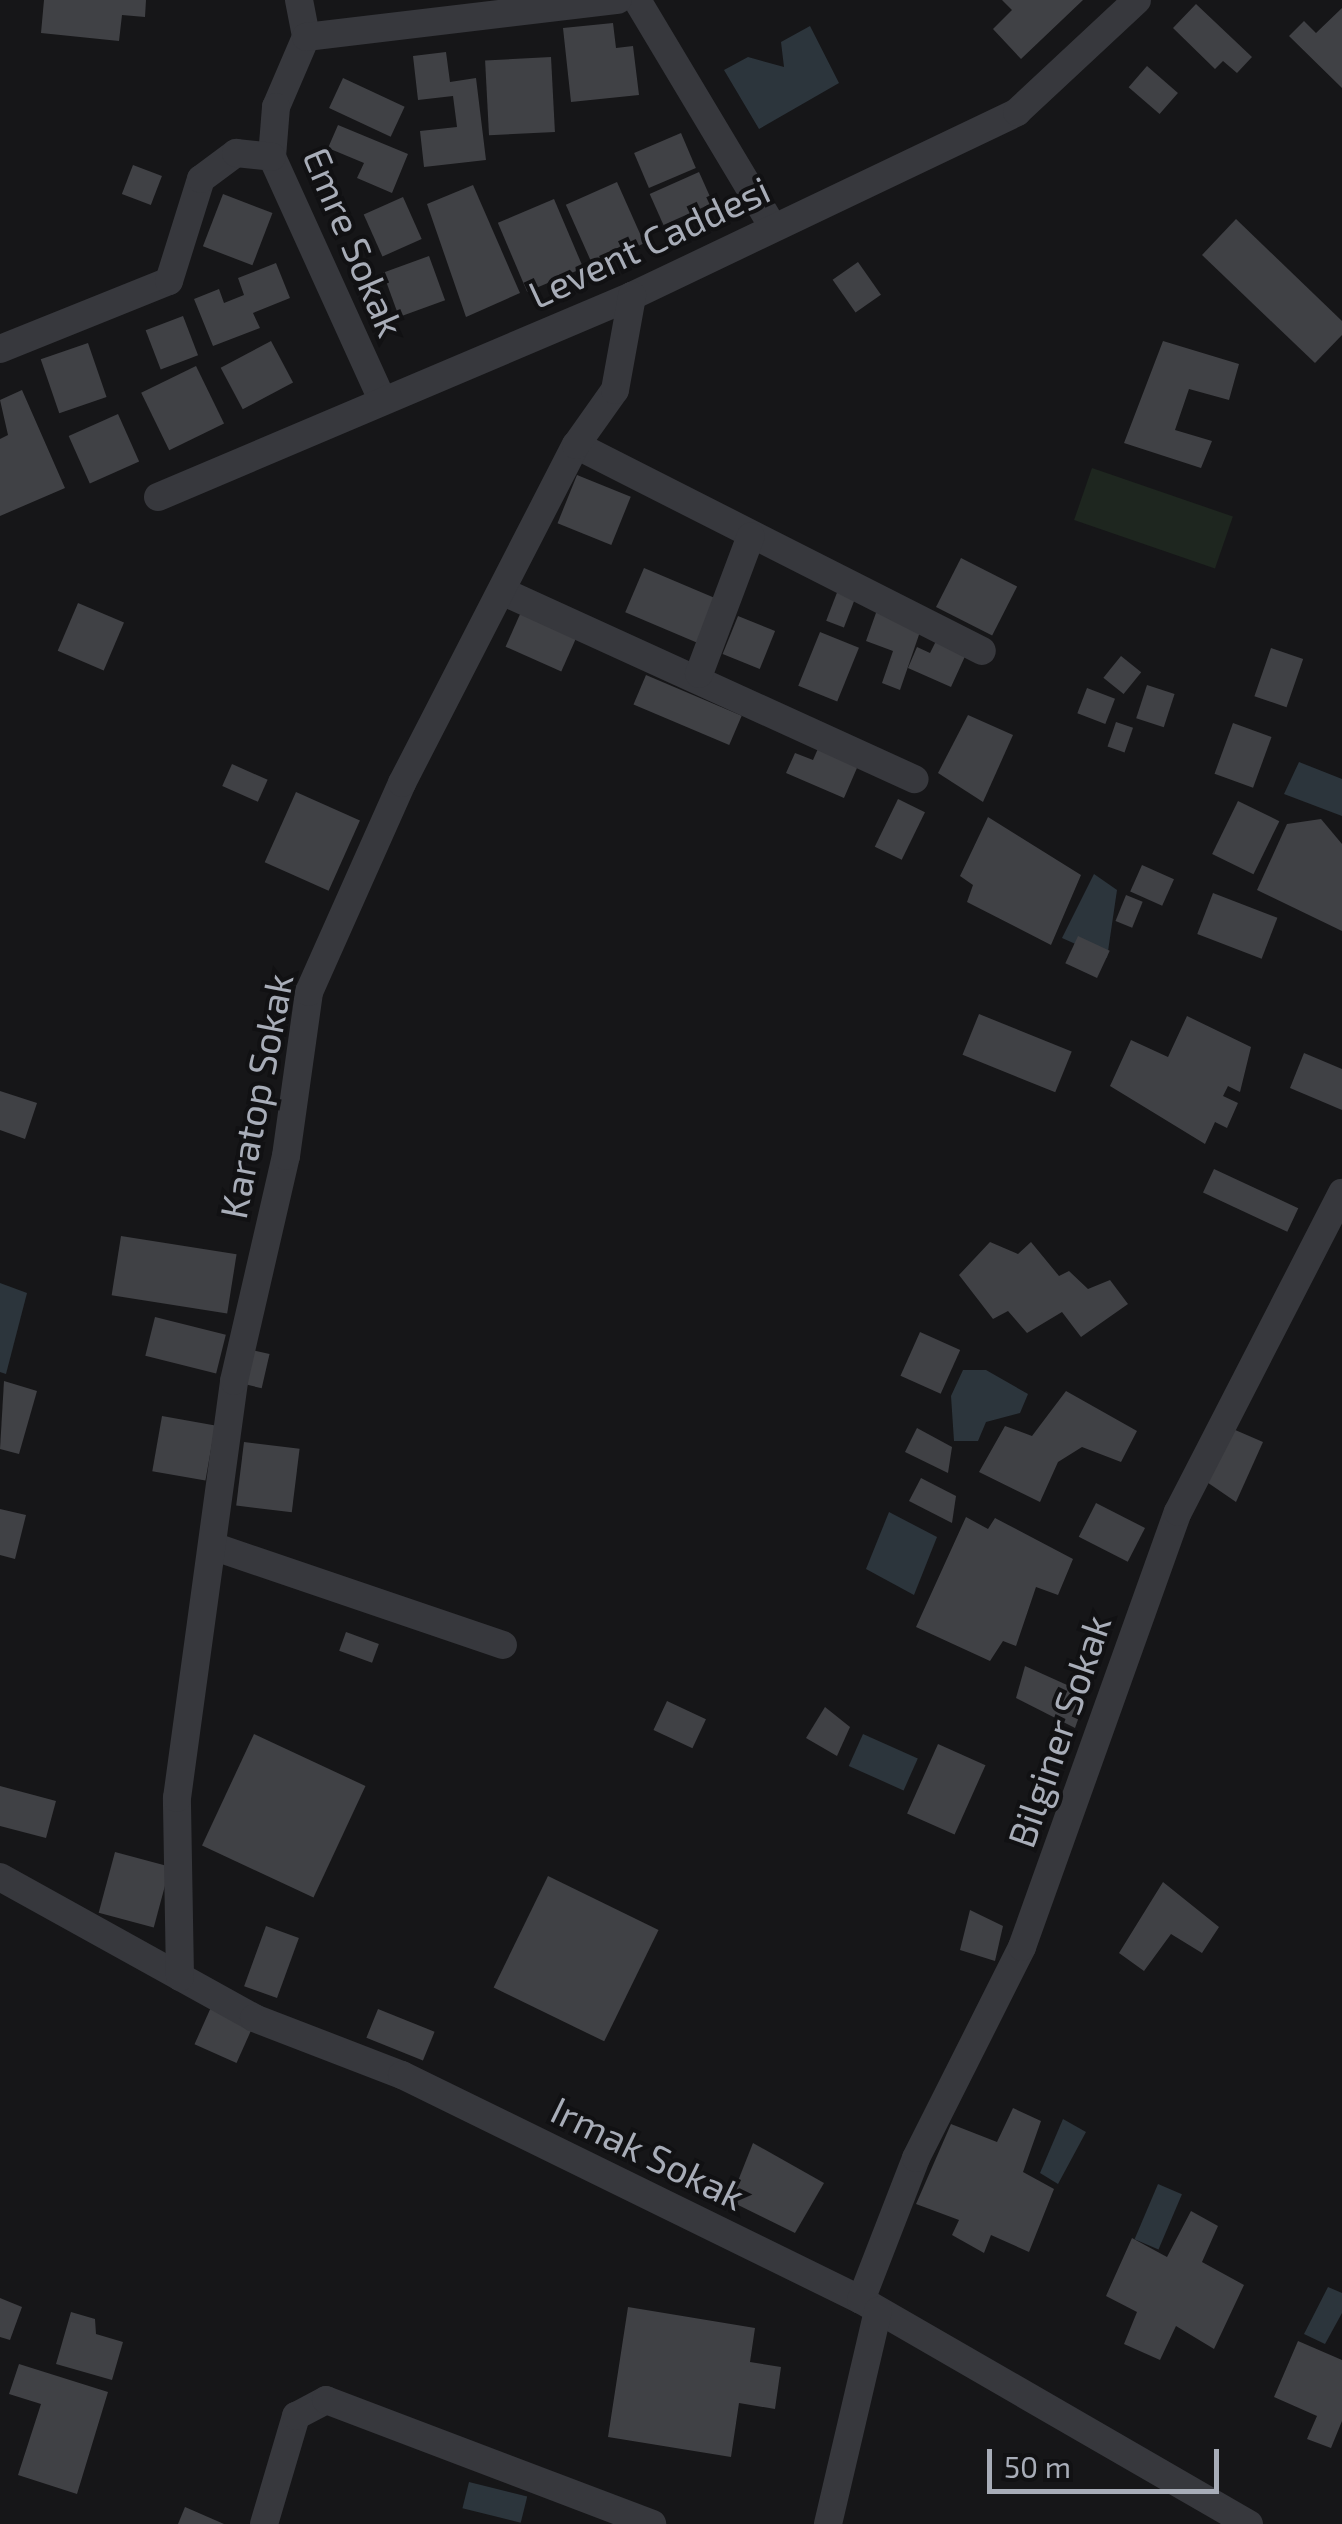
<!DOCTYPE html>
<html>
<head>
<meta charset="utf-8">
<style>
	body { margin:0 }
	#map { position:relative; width:1342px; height:2524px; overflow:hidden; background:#161618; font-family:"Exo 2",sans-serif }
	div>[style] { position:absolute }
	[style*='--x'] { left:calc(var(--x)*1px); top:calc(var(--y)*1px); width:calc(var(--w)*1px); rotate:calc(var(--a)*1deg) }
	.green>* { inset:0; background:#1e261f; transform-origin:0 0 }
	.water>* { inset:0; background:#2c353c; transform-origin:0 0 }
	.building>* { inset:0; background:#404145; transform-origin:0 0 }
	.street>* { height:28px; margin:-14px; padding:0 14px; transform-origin:14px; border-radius:14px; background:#37383d }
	span { translate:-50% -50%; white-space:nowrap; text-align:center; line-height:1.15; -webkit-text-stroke:8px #111113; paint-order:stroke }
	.street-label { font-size:38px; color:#a8adb8 }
	.scale { position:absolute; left:987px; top:2449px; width:232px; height:45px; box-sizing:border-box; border:5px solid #a8adb8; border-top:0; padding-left:12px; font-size:30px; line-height:35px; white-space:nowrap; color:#a8adb8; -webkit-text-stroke:8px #111113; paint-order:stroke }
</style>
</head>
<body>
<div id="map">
	<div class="green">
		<i style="left:1092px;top:468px;width:149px;height:55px;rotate:19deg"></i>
	</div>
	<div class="water">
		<i style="clip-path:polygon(810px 26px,839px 83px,759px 129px,724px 70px,748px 57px,784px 67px,781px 42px)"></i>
		<i style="clip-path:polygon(1299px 762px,1342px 779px,1342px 816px,1284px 794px)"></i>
		<i style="clip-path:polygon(1094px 874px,1117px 890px,1107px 958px,1062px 938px)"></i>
		<i style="clip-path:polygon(0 1283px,27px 1293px,6px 1374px,0 1372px)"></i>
		<i style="clip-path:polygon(963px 1370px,986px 1370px,1028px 1394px,1020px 1413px,986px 1422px,978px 1441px,954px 1441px,951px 1396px)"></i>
		<i style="clip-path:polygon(889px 1512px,937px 1537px,914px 1595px,866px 1569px)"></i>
		<i style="left:863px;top:1734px;width:60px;height:35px;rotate:24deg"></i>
		<i style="clip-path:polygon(1063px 2119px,1086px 2132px,1058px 2184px,1040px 2173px)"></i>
		<i style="left:1158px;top:2184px;width:26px;height:60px;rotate:23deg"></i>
		<i style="clip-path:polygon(1328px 2287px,1342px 2293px,1342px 2313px,1325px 2344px,1304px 2334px)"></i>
		<i style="left:469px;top:2482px;width:60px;height:27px;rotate:14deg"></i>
	</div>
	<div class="building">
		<i style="clip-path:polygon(44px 0,146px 0,145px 17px,122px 15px,119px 41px,41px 33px)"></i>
		<i style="clip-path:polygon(1002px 0,1083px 0,1021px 59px,993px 29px,1012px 10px)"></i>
		<i style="clip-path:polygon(1196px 4px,1252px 57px,1237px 73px,1223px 61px,1215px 69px,1173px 28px)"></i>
		<i style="clip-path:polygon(1342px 8px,1342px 88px,1289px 36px,1304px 21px,1316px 33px)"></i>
		<i style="clip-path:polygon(613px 23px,616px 48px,633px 46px,639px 95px,571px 102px,563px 28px)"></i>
		<i style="clip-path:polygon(446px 52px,450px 82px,476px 78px,486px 160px,424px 167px,420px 131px,457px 127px,453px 96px,418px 100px,413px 56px)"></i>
		<i style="left:551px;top:57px;width:75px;height:66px;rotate:87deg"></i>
		<i style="left:1147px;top:66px;width:41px;height:28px;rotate:41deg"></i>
		<i style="left:343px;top:78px;width:68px;height:33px;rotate:25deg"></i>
		<i style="clip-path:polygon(338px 125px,408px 154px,392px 193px,357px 178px,364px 163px,328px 148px)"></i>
		<i style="left:681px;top:133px;width:38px;height:51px;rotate:67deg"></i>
		<i style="left:133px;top:165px;width:31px;height:31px;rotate:21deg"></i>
		<i style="left:699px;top:172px;width:34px;height:54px;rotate:66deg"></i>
		<i style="left:617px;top:182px;width:67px;height:56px;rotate:66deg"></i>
		<i style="clip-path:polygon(473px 185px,520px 293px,466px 317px,427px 204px)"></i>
		<i style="left:223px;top:194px;width:53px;height:56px;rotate:21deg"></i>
		<i style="left:403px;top:197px;width:46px;height:43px;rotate:66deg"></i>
		<i style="left:554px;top:199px;width:75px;height:61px;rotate:67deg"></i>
		<i style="clip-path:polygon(1236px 219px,1342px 321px,1342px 335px,1315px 363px,1202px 255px)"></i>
		<i style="left:429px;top:256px;width:47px;height:49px;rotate:70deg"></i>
		<i style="left:858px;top:262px;width:40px;height:31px;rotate:55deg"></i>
		<i style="clip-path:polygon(276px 263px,290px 298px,253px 313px,260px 328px,213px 346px,194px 299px,219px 289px,224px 303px,244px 295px,238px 278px)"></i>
		<i style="left:183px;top:316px;width:42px;height:40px;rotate:69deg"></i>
		<i style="left:271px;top:341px;width:47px;height:57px;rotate:62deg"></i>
		<i style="clip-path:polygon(1163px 341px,1239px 364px,1229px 400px,1189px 389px,1175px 430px,1212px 441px,1201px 468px,1124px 443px)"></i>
		<i style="left:88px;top:343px;width:57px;height:50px;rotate:71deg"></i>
		<i style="left:196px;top:366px;width:64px;height:61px;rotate:64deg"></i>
		<i style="clip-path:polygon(22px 390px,65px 488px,0 516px,0 439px,8px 435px,0 400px)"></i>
		<i style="left:118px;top:414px;width:52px;height:54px;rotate:66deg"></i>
		<i style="left:577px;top:475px;width:58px;height:52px;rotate:22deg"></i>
		<i style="left:961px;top:558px;width:63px;height:55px;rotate:27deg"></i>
		<i style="left:644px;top:568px;width:84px;height:48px;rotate:23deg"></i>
		<i style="left:838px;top:590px;width:19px;height:33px;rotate:21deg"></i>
		<i style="left:78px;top:603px;width:50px;height:52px;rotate:23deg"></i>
		<i style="clip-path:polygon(877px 610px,922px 626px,900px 690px,882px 683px,893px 651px,866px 641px)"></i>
		<i style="left:521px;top:612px;width:61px;height:38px;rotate:24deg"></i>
		<i style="left:738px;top:616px;width:40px;height:41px;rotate:22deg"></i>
		<i style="left:820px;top:632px;width:42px;height:58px;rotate:22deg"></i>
		<i style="clip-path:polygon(937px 639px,967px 652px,951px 687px,908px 668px,917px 647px,930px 653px)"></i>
		<i style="left:1271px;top:648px;width:34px;height:51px;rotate:19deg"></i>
		<i style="left:1121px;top:656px;width:26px;height:28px;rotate:39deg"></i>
		<i style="left:646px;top:675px;width:104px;height:32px;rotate:23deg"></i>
		<i style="left:1147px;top:685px;width:29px;height:35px;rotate:18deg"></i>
		<i style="left:1087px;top:688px;width:30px;height:27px;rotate:21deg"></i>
		<i style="clip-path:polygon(968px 715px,1013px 735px,983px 802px,938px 773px)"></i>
		<i style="left:1116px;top:722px;width:18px;height:26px;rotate:19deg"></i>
		<i style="left:1233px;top:723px;width:41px;height:54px;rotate:20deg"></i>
		<i style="clip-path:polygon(820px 744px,860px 761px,844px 798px,786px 773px,795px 753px,813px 760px)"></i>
		<i style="left:232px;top:764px;width:39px;height:24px;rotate:24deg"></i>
		<i style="left:296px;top:792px;width:70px;height:77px;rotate:24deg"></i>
		<i style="left:898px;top:799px;width:30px;height:53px;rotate:26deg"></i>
		<i style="left:1238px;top:801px;width:46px;height:59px;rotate:26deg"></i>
		<i style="clip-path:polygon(988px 817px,1081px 875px,1051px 945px,967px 902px,973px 885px,960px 876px)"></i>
		<i style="clip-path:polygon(1321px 819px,1342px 844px,1342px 931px,1257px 890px,1287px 824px)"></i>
		<i style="left:1142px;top:865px;width:35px;height:29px;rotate:24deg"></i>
		<i style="left:1213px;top:893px;width:69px;height:44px;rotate:21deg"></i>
		<i style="left:1126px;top:895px;width:18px;height:28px;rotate:22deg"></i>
		<i style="left:1078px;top:936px;width:35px;height:30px;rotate:25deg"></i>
		<i style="left:979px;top:1014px;width:100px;height:44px;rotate:22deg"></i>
		<i style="clip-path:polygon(1187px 1016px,1251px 1047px,1240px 1092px,1228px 1086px,1223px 1096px,1238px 1103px,1227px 1128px,1215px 1122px,1205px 1144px,1110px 1086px,1131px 1040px,1168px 1057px)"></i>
		<i style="clip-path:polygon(1304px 1053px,1342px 1069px,1342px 1110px,1290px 1088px)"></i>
		<i style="clip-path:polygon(0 1091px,37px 1103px,25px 1139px,0 1130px)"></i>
		<i style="left:1214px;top:1169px;width:93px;height:26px;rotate:25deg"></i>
		<i style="left:121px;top:1236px;width:117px;height:60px;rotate:9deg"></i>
		<i style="clip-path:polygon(990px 1242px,1018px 1254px,1031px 1242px,1059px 1276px,1069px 1271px,1088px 1289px,1110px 1280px,1128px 1304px,1081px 1337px,1062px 1312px,1027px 1333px,1008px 1311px,993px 1319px,959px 1275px)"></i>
		<i style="left:155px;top:1317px;width:73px;height:40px;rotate:14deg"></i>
		<i style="left:920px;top:1332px;width:44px;height:48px;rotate:24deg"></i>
		<i style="left:252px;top:1350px;width:18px;height:35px;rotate:13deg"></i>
		<i style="clip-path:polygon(4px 1381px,37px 1391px,19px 1454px,0 1449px)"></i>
		<i style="clip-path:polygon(1066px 1391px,1137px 1431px,1121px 1462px,1082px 1447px,1058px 1462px,1040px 1502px,979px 1472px,1005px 1426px,1032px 1436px)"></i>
		<i style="left:162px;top:1416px;width:54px;height:56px;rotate:10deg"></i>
		<i style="clip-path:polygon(1226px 1426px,1263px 1442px,1236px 1502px,1201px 1478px)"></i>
		<i style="clip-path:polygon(917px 1428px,952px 1447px,948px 1473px,905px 1452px)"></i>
		<i style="left:244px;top:1442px;width:56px;height:64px;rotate:7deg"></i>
		<i style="clip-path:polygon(921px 1478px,956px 1496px,952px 1523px,909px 1501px)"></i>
		<i style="left:1096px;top:1503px;width:55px;height:38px;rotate:27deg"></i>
		<i style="clip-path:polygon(0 1509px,26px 1515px,15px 1559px,0 1555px)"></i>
		<i style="clip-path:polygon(966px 1517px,988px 1529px,995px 1518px,1073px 1559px,1058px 1595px,1036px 1587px,1016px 1646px,1003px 1641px,990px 1661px,916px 1627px)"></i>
		<i style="left:346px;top:1632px;width:35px;height:20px;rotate:20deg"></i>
		<i style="clip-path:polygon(1025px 1666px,1087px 1694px,1075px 1728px,1016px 1698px)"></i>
		<i style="left:667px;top:1701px;width:43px;height:32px;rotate:25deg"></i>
		<i style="clip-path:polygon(825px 1707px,850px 1727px,837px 1756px,806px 1738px)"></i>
		<i style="left:254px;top:1734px;width:123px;height:123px;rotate:25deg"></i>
		<i style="left:938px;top:1744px;width:52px;height:76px;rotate:24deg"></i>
		<i style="clip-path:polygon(0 1786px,56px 1801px,46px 1838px,0 1826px)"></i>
		<i style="left:115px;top:1852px;width:57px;height:63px;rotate:15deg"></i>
		<i style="left:548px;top:1876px;width:123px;height:124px;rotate:26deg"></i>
		<i style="clip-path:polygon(1163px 1882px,1219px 1927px,1202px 1953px,1171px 1934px,1144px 1971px,1119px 1953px)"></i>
		<i style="clip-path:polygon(970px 1910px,1003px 1926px,995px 1961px,960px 1950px)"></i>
		<i style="left:266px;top:1926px;width:35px;height:64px;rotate:20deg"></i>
		<i style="left:212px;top:2005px;width:46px;height:43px;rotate:24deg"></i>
		<i style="left:378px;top:2009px;width:61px;height:31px;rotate:22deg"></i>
		<i style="clip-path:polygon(1013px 2108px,1041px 2121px,1023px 2172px,1054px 2189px,1029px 2252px,991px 2235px,984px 2253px,952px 2235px,959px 2220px,916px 2204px,951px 2124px,997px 2142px)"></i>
		<i style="clip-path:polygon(753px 2143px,824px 2183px,795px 2233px,730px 2201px)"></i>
		<i style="clip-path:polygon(1191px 2211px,1218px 2226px,1202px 2262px,1244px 2285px,1214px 2349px,1176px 2326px,1160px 2360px,1124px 2344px,1137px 2312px,1106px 2296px,1132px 2238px,1167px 2257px)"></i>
		<i style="clip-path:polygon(0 2298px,22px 2307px,10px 2340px,0 2337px)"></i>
		<i style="clip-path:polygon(628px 2307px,755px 2328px,750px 2362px,781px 2367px,775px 2409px,739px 2403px,731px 2457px,608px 2437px)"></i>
		<i style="clip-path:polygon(71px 2312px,95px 2319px,96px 2334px,123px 2342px,112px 2380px,56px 2364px)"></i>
		<i style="clip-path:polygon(1298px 2341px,1342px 2360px,1342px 2421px,1331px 2448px,1307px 2439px,1317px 2416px,1274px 2397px)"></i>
		<i style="clip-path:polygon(19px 2364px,108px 2392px,77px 2494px,18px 2475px,41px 2404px,9px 2394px)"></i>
		<i style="clip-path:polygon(185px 2507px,224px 2524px,178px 2524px)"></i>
	</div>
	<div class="street">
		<i style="--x:299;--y:0;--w:38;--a:79"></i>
		<i style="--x:306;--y:37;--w:76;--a:113.2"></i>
		<i style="--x:276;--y:107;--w:50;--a:94.6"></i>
		<i style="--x:272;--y:157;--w:264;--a:65.6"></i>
		<i style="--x:637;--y:0;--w:263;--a:59.1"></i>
		<i style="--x:306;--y:37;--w:314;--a:-6.8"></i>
		<i style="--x:0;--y:349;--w:182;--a:-21.9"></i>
		<i style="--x:169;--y:281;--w:107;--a:-72.6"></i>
		<i style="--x:201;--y:179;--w:44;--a:-36.6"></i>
		<i style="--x:236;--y:153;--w:36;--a:6"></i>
		<i style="--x:576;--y:445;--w:455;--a:26.9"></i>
		<i style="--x:158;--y:497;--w:515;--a:-22.98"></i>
		<i style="--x:632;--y:296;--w:427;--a:-25.5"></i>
		<i style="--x:1017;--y:112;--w:164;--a:-43"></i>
		<i style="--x:506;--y:593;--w:449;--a:24.5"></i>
		<i style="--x:699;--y:674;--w:147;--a:-69.4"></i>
		<i style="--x:218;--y:1548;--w:301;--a:18.8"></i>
		<i style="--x:0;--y:1877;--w:291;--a:29"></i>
		<i style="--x:254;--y:2018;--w:159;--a:21.1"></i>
		<i style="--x:402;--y:2075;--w:511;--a:26.11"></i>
		<i style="--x:861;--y:2300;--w:448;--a:30"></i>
		<i style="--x:180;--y:1977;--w:179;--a:-91"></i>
		<i style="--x:177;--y:1798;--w:421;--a:-82.2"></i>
		<i style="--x:234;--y:1381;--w:231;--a:-77"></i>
		<i style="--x:286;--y:1156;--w:166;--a:-82"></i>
		<i style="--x:309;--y:992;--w:229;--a:-66"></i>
		<i style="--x:402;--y:783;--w:380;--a:-62.8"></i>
		<i style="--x:576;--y:445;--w:67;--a:-54.7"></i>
		<i style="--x:615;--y:390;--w:96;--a:-79.7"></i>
		<i style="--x:861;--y:2300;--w:152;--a:-68.8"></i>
		<i style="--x:916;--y:2158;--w:236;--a:-63.3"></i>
		<i style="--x:1022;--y:1947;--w:462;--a:-70.3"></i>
		<i style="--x:1178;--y:1512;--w:359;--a:-62.8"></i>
		<i style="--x:264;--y:2524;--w:113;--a:-73.5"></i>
		<i style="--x:296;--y:2416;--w:34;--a:-28"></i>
		<i style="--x:326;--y:2400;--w:349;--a:20.8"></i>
		<i style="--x:828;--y:2524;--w:219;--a:-76.8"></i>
	</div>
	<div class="street-label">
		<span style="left:354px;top:242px;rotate:67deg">Emre Sokak</span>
		<span style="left:649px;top:242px;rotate:-25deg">Levent Caddesi</span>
		<span style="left:256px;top:1096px;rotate:-79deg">Karatop Sokak</span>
		<span style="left:1059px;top:1731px;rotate:-71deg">Bilginer Sokak</span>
		<span style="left:648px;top:2153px;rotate:26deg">Irmak Sokak</span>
	</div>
	<div class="scale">50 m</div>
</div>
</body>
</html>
